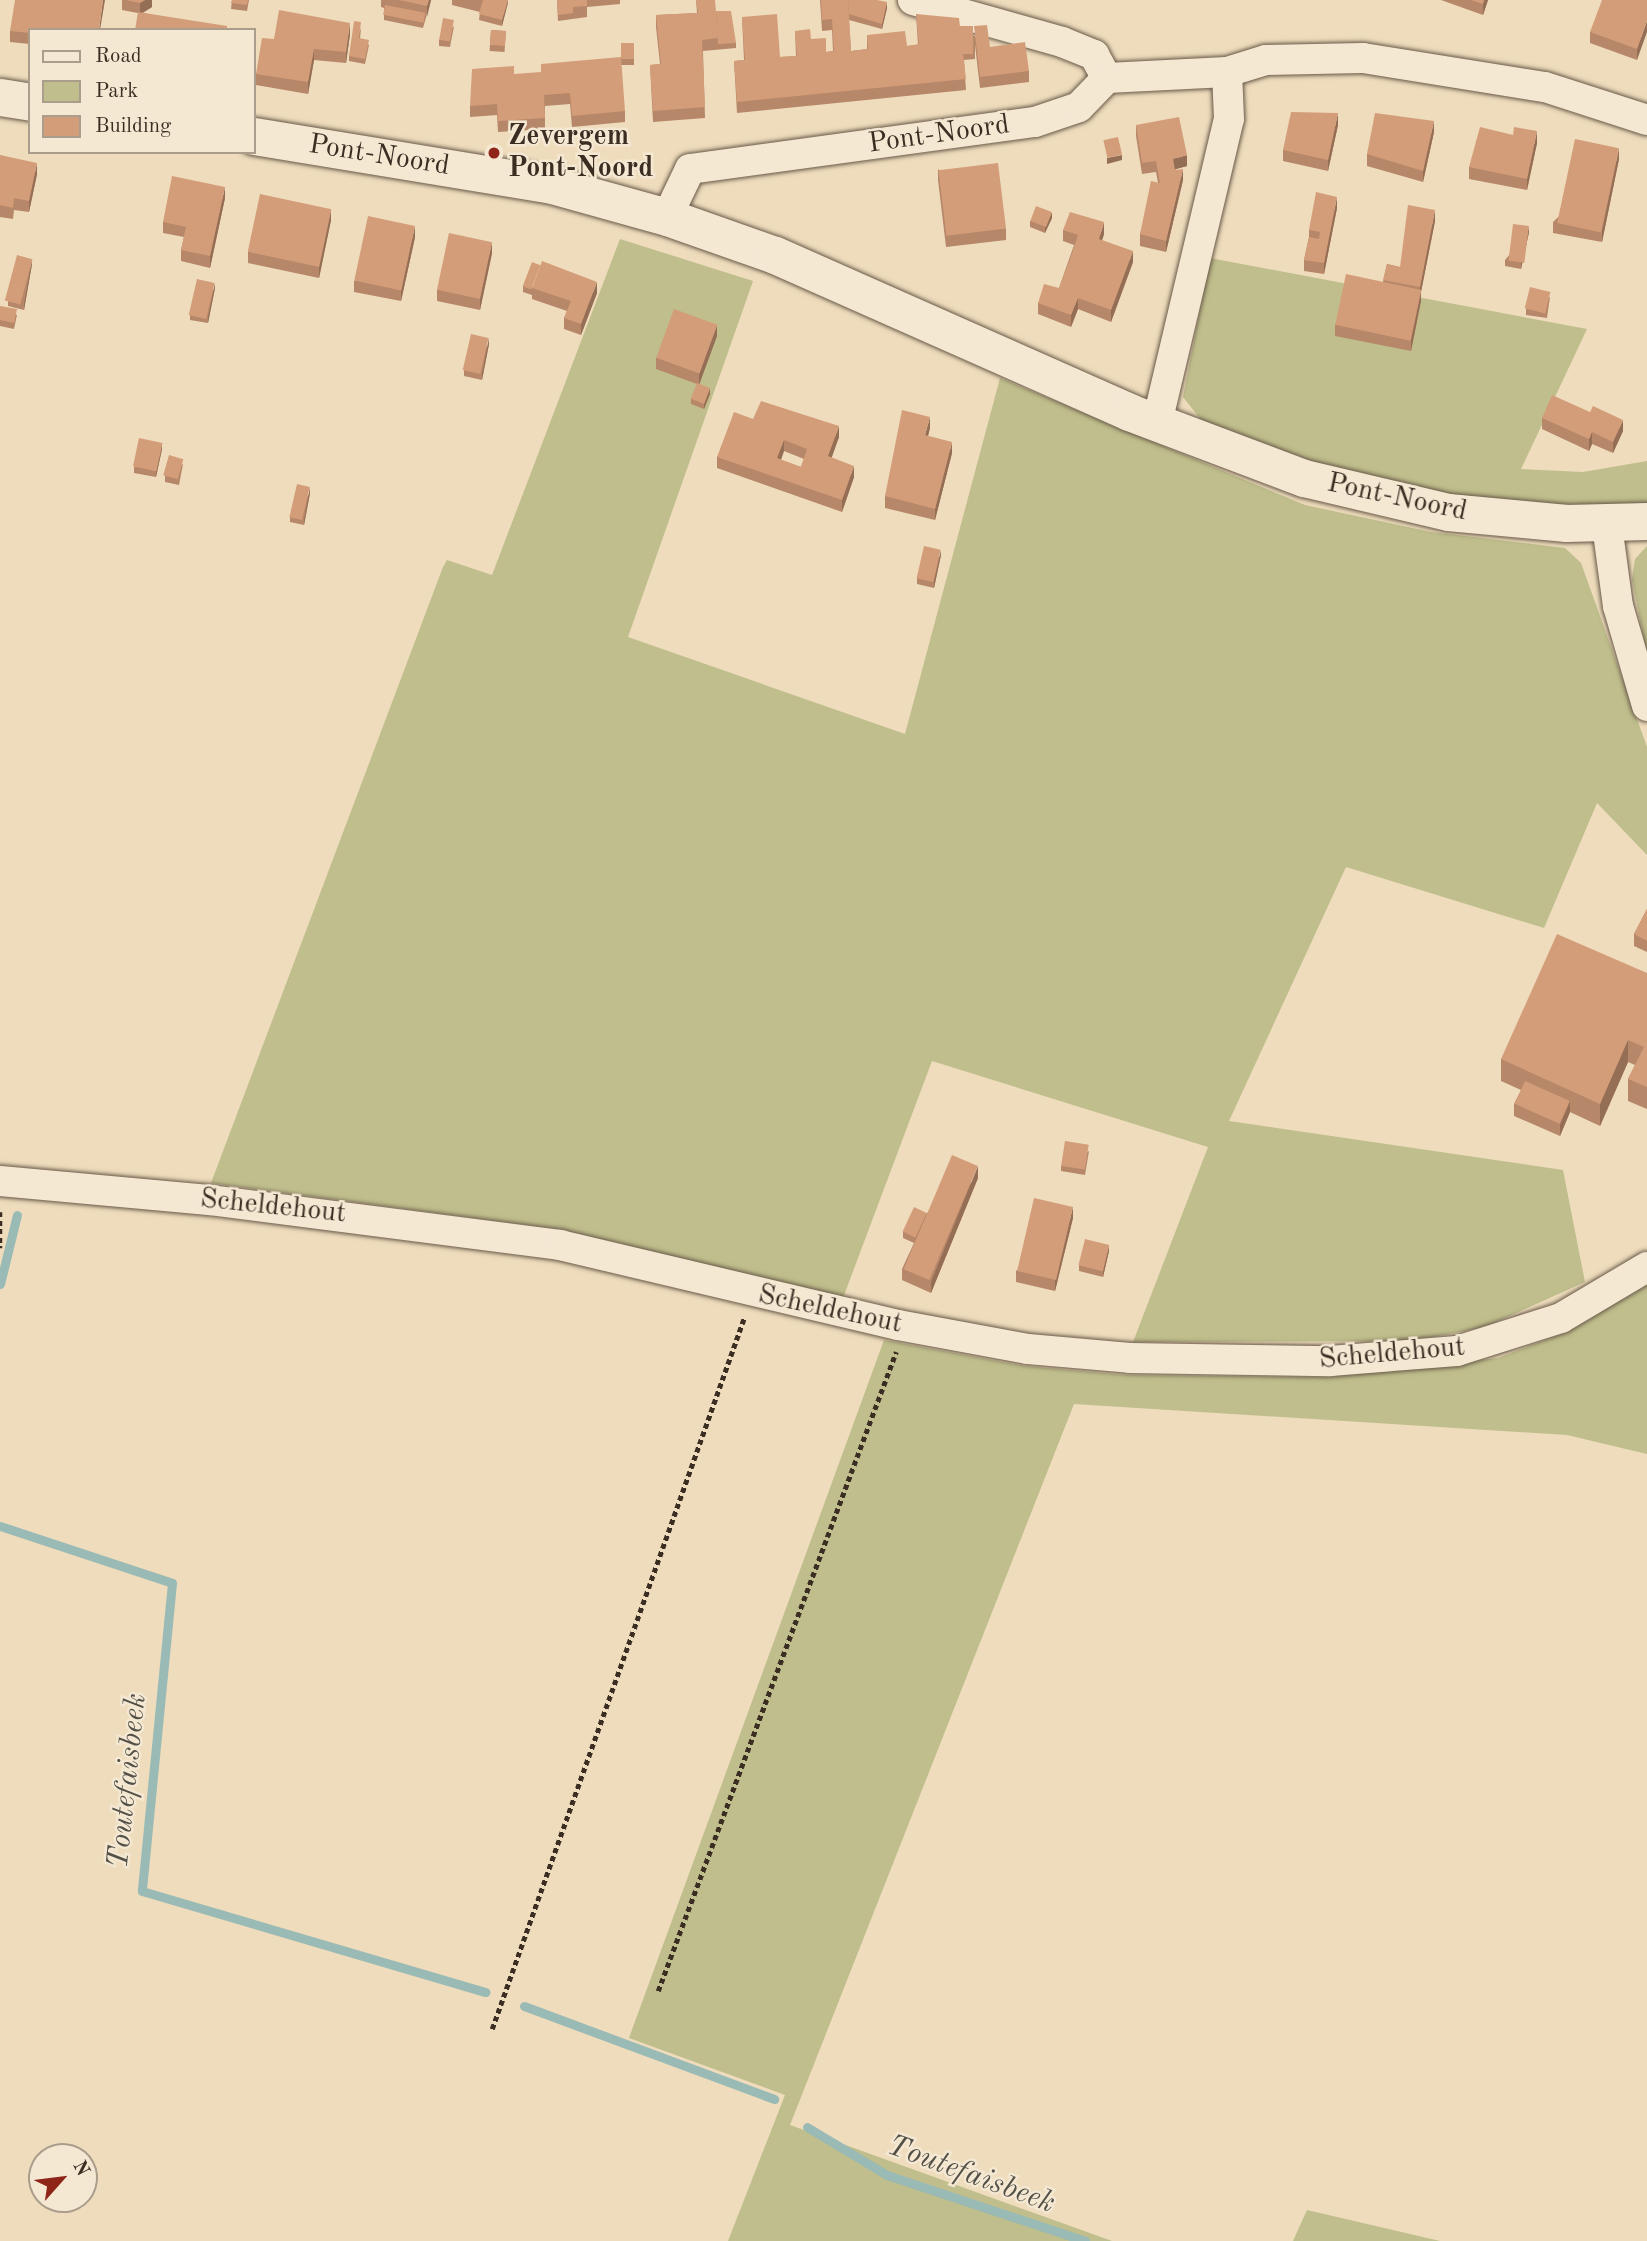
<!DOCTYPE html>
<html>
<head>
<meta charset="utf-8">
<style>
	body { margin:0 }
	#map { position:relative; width:1647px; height:2241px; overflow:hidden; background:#eedcbc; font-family:"Old Standard TT",serif }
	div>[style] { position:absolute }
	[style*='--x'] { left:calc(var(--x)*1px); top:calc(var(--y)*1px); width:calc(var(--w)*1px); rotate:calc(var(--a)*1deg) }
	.green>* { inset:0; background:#bfbe8c }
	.stream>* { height:9px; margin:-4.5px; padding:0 4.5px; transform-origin:4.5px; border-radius:4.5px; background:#9abab5 }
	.path>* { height:4.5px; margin-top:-2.25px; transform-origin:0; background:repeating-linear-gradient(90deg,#3b2d22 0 5px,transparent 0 8.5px) }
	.roads { filter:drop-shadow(0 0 2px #685948) drop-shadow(0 0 2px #685948) }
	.minor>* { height:30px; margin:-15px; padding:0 15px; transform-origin:15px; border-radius:15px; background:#f4e8d3 }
	.tertiary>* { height:37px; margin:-18.5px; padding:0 18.5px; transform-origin:18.5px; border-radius:18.5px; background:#f4e8d3 }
	.wall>* { inset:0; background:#b68769; transform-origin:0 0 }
	.shaded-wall>* { inset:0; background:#946e55 }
	.building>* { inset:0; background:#d49d7a; transform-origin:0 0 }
	.dots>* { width:19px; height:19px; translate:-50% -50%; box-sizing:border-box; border:4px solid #f4e8d3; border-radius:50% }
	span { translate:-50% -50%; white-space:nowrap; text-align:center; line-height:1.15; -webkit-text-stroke:5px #f4e8d3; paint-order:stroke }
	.street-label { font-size:28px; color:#3b2d22 }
	.poi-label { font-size:28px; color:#3b2d22; font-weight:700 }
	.left { translate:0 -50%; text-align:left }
	.water-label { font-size:30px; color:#535047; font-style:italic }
	.legend { position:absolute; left:28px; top:28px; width:228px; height:126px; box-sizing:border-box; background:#f4e8d3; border:2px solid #aa9d8c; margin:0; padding:9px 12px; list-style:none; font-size:21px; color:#3b2d22 }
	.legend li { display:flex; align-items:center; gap:14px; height:35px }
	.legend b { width:35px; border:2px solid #aa9d8c }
	.north { position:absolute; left:28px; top:2143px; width:70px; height:70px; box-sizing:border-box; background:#f4e8d3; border:2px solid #aa9d8c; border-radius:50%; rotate:62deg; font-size:19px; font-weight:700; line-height:28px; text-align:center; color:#3b2d22 }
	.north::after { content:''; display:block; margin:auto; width:24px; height:32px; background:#8f2418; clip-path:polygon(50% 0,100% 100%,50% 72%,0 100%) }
</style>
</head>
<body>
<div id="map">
	<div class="green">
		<i style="clip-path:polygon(620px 239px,753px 281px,628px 637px,905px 734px,1000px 378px,1305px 505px,1431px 532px,1565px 548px,1581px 563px,1647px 747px,1647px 855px,1597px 803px,1544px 928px,1346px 867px,1229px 1121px,1563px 1170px,1585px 1282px,1485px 1327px,1412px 1341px,1133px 1342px,1208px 1147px,932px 1061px,843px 1298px,564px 1230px,211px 1183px,443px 567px,447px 560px,492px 575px)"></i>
		<i style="clip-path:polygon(1210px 258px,1587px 329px,1521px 469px,1583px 472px,1647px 461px,1647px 507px,1492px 502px,1402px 487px,1261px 450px,1205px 425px,1183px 397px)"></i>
		<i style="clip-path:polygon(1647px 546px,1647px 655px,1632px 579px,1635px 559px)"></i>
		<i style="clip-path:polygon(1647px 1284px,1647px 1454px,1567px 1435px,1074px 1404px,790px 2125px,1112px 2241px,728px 2241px,785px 2095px,629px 2038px,884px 1340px,1025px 1366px,1126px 1375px,1330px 1377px,1498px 1358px,1569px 1331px)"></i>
		<i style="clip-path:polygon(1307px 2210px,1440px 2241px,1293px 2241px)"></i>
	</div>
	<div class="stream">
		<i style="--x:0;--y:1284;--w:71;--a:-76.2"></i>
		<i style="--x:0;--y:1526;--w:181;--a:18.3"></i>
		<i style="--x:172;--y:1583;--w:309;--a:95.6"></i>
		<i style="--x:142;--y:1891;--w:358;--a:16.4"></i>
		<i style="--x:524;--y:2006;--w:267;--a:20.4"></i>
		<i style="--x:807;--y:2127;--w:93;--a:31"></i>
		<i style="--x:887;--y:2175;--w:209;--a:18.4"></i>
	</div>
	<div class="path">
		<i style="--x:0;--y:1212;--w:36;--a:90"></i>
		<i style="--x:658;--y:1991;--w:682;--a:-69.57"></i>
		<i style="--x:492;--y:2029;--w:754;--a:-70.48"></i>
	</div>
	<div class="roads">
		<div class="minor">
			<i style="--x:913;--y:0;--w:155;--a:15.7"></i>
			<i style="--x:1062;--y:42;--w:35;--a:22"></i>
			<i style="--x:1094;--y:55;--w:26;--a:61"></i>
			<i style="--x:1107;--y:78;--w:120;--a:-2.9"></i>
			<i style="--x:1227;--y:72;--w:41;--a:-17.1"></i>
			<i style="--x:1266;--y:60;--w:97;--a:-1.2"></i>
			<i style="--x:1363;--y:58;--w:184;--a:9.1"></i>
			<i style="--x:1545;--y:87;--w:107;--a:17.9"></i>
			<i style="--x:667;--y:217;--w:53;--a:-64.4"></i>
			<i style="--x:690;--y:169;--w:348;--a:-7.8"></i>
			<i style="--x:1035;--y:122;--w:46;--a:-18.8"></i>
			<i style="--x:1079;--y:107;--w:40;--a:-46"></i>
			<i style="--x:1157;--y:423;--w:312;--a:-76.7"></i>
			<i style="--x:1229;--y:119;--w:47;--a:-92.4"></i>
			<i style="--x:1607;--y:525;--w:82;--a:82.3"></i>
			<i style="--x:1618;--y:606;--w:104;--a:73.8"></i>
			<i style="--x:0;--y:1181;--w:211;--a:5.2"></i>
			<i style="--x:210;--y:1200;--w:353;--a:7.3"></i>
			<i style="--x:560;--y:1245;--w:347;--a:13.3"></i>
			<i style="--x:898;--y:1325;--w:132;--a:10.5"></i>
			<i style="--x:1028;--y:1349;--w:102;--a:5"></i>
			<i style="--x:1130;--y:1358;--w:200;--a:0.9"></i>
			<i style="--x:1330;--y:1361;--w:127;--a:-4.5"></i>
			<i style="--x:1457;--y:1351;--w:109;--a:-17.6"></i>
			<i style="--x:1561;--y:1318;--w:100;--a:-30.7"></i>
		</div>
		<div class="tertiary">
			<i style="--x:0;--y:97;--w:30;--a:9"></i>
			<i style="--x:254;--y:136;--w:298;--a:9.3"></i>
			<i style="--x:548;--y:184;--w:123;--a:15.5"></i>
			<i style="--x:667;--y:217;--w:114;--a:19.4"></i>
			<i style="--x:775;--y:255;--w:387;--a:23.9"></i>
			<i style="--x:1129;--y:412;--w:187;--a:20.7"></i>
			<i style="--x:1304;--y:478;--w:148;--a:13.3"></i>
			<i style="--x:1448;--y:512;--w:119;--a:5.3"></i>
			<i style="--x:1566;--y:523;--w:81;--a:-1.4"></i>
		</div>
	</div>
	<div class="wall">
		<i style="clip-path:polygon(122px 0,152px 0,152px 7px,143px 13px,227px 30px,122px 10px)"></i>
		<i style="clip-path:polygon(232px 0,249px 0,247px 11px,231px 9px)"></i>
		<i style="clip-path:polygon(381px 0,431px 0,423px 28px,384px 20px,384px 8px,381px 7px)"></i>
		<i style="clip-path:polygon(452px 0,508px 0,502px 26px,479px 20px,480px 12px,452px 5px)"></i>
		<i style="clip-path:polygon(557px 0,620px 0,620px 4px,587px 7px,587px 17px,558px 21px)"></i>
		<i style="clip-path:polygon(696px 0,716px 11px,736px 43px,736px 48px,703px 51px,705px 118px,653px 122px,650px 65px,660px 64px,656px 27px,656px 15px,697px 13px)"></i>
		<i style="clip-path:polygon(820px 0,877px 0,887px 8px,882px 29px,849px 20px,851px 51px,867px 49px,867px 35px,907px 46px,918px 45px,916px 14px,960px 26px,990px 47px,1029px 71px,1029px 82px,980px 88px,975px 45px,975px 59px,964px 60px,966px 90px,737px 113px,734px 61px,744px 60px,742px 17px,780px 57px,796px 56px,795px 31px,811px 39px,826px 52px,833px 51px,832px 30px,822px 31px)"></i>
		<i style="clip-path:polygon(1441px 0,1488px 0,1483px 15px)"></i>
		<i style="clip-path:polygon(1647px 0,1637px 60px,1590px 43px,1590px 32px)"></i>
		<i style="clip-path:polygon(454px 26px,450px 47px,439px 46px,439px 40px)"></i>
		<i style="clip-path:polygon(361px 28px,360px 39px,369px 45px,365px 64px,349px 61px,349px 56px)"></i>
		<i style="clip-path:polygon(30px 30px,30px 44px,10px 42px,10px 31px)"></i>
		<i style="left:491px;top:30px;width:15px;height:21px;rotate:4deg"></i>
		<i style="clip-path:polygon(350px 34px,346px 63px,314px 60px,308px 94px,256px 85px,256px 74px,274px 39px)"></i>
		<i style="left:621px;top:43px;width:13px;height:22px"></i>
		<i style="clip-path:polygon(514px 74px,625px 111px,625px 122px,572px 127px,570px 104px,545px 106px,545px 129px,498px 132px,497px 115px,470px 117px,470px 106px)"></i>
		<i style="clip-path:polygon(1136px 125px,1187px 166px,1175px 169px,1183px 180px,1166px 252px,1140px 246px,1140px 234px,1158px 183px,1156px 172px,1142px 174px,1136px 136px)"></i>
		<i style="clip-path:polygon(1338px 125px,1328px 171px,1283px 161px,1283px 150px)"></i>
		<i style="clip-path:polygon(1434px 132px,1423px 182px,1367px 166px,1367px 154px)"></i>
		<i style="clip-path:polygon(1537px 143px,1527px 190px,1469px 179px,1469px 167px)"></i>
		<i style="clip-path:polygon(0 155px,37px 174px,29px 212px,14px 210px,13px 219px,0 217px)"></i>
		<i style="clip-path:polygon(1619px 159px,1602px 242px,1553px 233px,1553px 222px)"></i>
		<i style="clip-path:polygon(938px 169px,1006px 229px,1006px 240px,946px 247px,938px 180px)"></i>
		<i style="clip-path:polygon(225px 198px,210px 268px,181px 261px,181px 250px,184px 237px,163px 233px,163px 222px)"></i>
		<i style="clip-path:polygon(1337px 208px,1324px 274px,1304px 271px,1304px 260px,1309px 237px,1309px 230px)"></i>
		<i style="clip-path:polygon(1052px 218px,1045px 233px,1030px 227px,1030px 221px)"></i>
		<i style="clip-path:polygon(331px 220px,319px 278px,248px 263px,248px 252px)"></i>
		<i style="clip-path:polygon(1435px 221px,1421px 292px,1421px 301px,1411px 351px,1335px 336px,1335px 325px,1383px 282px,1387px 264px,1400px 267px)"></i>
		<i style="clip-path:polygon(1063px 230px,1104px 234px,1102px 240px,1133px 262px,1111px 322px,1078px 309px,1071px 327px,1038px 314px,1038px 303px,1059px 288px,1074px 245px,1063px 241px)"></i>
		<i style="clip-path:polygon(1529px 232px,1521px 269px,1505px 266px,1505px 260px)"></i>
		<i style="clip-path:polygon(415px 237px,401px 301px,354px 292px,354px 281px)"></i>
		<i style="clip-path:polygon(492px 253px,480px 310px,437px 301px,437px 290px)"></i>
		<i style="clip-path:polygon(32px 264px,24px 310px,8px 306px,8px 301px)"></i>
		<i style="clip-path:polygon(523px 286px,597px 293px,581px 335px,564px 329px,564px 318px,567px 311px,532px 299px,532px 295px,523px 292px)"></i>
		<i style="clip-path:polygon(215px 288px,208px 323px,190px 320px,190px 315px)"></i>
		<i style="clip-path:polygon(1550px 297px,1547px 318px,1526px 315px,1526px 309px)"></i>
		<i style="clip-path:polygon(0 306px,17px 315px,14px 329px,0 326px)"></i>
		<i style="clip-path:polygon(717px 336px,699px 384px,710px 394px,704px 409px,691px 404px,691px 399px,697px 384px,656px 369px,656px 358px)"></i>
		<i style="clip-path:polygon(489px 344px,482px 380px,464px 376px,464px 370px)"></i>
		<i style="clip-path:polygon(1590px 412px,1623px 431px,1613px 453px,1592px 444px,1589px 451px,1542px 429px,1542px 418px)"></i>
		<i style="clip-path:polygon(evenodd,753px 419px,839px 437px,831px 458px,854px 477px,842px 512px,717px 468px,717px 457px,753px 419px,784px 451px,804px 459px,801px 467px,781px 460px,784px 451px)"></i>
		<i style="clip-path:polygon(930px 428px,928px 436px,952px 453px,935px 520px,885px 508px,885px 496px)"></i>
		<i style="clip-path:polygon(162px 449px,156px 477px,134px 473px,134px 467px)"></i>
		<i style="clip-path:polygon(183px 464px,179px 485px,165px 482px,165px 476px)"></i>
		<i style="clip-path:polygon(310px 493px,304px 525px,290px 522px,290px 517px)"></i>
		<i style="clip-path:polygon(941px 555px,934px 588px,917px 584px,917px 578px)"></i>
		<i style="clip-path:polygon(1647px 909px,1647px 952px,1634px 946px,1634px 934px)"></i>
		<i style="clip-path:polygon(1647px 973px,1647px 1109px,1628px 1101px,1628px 1079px,1635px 1065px,1628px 1062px,1600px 1126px,1570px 1112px,1560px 1136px,1514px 1116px,1514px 1104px,1521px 1090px,1501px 1081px,1501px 1059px)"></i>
		<i style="clip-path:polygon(1089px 1151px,1085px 1175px,1061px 1171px,1061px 1166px)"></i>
		<i style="clip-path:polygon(978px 1178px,931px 1293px,902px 1280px,902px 1269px,914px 1243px,903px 1238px,903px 1232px,927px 1213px)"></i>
		<i style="clip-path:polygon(1073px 1218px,1055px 1291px,1016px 1282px,1016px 1271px)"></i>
		<i style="clip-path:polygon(1109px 1251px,1103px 1277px,1079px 1271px,1079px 1265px)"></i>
	</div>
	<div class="shaded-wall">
		<i style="clip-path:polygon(103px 0,105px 0,100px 30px,99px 30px)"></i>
		<i style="clip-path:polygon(145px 0,152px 0,152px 7px,140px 14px,140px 3px)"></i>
		<i style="clip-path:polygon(429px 0,431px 0,427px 17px,427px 6px)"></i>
		<i style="clip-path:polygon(508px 0,508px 3px,502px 26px,502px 20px)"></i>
		<i style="clip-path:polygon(1484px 0,1488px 0,1483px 15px,1483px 4px)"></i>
		<i style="clip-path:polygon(887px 2px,887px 8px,882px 29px,882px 24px)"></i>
		<i style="clip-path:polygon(1647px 21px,1647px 32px,1637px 60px,1637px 49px)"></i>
		<i style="clip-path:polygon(350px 23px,350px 34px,346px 63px,346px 52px)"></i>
		<i style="clip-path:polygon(314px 49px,314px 60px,308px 94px,308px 82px)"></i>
		<i style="clip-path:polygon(1338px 113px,1338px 125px,1328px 171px,1328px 160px)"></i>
		<i style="clip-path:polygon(1434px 121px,1434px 132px,1423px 182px,1423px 171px)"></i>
		<i style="clip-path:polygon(1537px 131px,1537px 143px,1527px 190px,1527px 179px)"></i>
		<i style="clip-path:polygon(1619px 148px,1619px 159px,1602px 242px,1602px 231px)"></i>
		<i style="clip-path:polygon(1122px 155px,1122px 160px,1107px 164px,1107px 158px)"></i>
		<i style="clip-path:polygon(1187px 155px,1187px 166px,1173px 170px,1173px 159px)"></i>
		<i style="clip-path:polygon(37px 163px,37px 174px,29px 212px,29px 201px)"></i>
		<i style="clip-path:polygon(1183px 169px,1183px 180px,1166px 252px,1166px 241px)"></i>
		<i style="clip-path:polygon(225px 187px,225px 198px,210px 268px,210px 256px)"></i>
		<i style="clip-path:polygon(1337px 197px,1337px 208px,1324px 274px,1324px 263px)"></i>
		<i style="clip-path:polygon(331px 209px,331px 220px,319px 278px,319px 266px)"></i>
		<i style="clip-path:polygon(1435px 210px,1435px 221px,1421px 292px,1421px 301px,1411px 351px,1411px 340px,1420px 296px,1420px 287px)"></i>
		<i style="clip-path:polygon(1052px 212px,1052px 218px,1045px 233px,1045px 227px)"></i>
		<i style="clip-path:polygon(1104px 222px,1104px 234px,1099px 250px,1099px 239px)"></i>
		<i style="clip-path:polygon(415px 226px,415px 237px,401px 301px,401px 290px)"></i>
		<i style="clip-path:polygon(1529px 226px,1529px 232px,1521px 269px,1521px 263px)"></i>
		<i style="clip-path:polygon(492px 242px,492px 253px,480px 310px,480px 298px)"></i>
		<i style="clip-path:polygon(1133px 251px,1133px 262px,1111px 322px,1111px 310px)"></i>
		<i style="clip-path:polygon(32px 259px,32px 264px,24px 310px,24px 304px)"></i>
		<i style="clip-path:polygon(597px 282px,597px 293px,581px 335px,581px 324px)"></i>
		<i style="clip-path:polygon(215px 283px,215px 288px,208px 323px,208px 317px)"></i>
		<i style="clip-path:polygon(1078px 298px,1078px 309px,1071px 327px,1071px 315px)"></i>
		<i style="clip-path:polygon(717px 325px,717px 336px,699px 385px,699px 374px)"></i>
		<i style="clip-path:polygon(489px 338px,489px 344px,482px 380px,482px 374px)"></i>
		<i style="clip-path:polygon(710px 388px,710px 394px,704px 409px,704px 404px)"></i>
		<i style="clip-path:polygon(930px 417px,930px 428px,925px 447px,925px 435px)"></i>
		<i style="clip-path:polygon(1623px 420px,1623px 431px,1613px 453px,1613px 442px)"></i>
		<i style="clip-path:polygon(839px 426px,839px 437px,828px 468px,828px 456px)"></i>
		<i style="clip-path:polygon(1592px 432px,1592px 444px,1589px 451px,1589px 439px)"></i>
		<i style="clip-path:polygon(784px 440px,784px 451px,777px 470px,777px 458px)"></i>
		<i style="clip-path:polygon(952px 442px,952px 453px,935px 520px,935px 509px)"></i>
		<i style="clip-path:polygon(162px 443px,162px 449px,156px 477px,156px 471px)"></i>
		<i style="clip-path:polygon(854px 466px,854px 477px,842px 512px,842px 500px)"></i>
		<i style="clip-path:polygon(310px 487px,310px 493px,304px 525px,304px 520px)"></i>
		<i style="clip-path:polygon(941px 550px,941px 555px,934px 588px,934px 582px)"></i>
		<i style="clip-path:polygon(1628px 1040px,1628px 1062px,1600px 1126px,1600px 1104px)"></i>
		<i style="clip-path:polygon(1570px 1101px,1570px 1112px,1560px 1136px,1560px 1125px)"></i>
		<i style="clip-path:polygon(978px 1166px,978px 1178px,931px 1293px,931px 1282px)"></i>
		<i style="clip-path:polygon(1073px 1207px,1073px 1218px,1055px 1291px,1055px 1280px)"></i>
		<i style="clip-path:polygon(1109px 1245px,1109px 1251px,1103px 1277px,1103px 1272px)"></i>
	</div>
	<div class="building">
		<i style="clip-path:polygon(15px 0,103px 0,99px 30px,30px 30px,30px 33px,10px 31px)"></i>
		<i style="clip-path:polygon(126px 0,145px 0,140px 3px)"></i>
		<i style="clip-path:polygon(232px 0,248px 0,247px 5px,231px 3px)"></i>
		<i style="clip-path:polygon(399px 0,429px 0,427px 6px)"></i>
		<i style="clip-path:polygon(483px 0,508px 0,502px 20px,479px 14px)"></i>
		<i style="clip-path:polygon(557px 0,573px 0,573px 13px,558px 15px)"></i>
		<i style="clip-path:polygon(573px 0,587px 0,587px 6px,573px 7px)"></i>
		<i style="clip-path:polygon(696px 0,715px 0,718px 38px,702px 40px,705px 107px,653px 111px,650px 65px,661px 64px,656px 15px,698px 13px)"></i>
		<i style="clip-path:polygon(821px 0,848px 0,851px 51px,868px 49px,867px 35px,905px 31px,907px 46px,919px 44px,916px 14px,959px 18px,966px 79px,737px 102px,734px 61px,745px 60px,742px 17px,777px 14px,780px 57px,797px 56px,795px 31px,810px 29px,811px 39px,826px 38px,826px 52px,834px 51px,832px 19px,822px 20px)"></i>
		<i style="clip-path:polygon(848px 0,877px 0,887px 2px,882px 24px,849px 14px)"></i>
		<i style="clip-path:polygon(1471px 0,1484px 0,1483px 4px)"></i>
		<i style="clip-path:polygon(1602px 0,1647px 0,1647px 21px,1637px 49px,1590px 32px)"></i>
		<i style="left:385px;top:5px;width:41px;height:10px;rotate:11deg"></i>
		<i style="clip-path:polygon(279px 10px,350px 23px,346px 52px,314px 49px,308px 82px,256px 74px,262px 38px,274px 39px)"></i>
		<i style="clip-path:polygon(716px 11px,731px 11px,736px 43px,718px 44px)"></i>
		<i style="clip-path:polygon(138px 12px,227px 26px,227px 30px,135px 30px)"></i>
		<i style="left:443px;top:18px;width:11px;height:22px;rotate:10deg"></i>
		<i style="clip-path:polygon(354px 21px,361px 22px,359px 38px,369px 40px,365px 59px,349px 56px)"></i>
		<i style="clip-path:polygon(987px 25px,990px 47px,1025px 42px,1029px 71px,980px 77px,974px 26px)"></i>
		<i style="left:960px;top:26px;width:13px;height:28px"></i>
		<i style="left:491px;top:30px;width:15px;height:15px;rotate:4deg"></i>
		<i style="left:621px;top:43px;width:13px;height:16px"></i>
		<i style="clip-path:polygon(621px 57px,625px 111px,572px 116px,570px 93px,544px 95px,545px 118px,498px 121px,497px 104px,470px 106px,472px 69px,514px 66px,514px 74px,541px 72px,541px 64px)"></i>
		<i style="clip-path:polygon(1291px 112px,1338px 113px,1328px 160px,1283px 150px)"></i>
		<i style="clip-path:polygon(1375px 113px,1434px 121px,1423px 171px,1367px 154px)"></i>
		<i style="clip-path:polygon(1179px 117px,1187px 155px,1173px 159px,1175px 170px,1183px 169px,1166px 241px,1140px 234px,1151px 181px,1160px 183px,1156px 161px,1142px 163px,1136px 125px)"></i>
		<i style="clip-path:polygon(1480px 127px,1513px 135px,1514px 127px,1537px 131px,1527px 179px,1469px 167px)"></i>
		<i style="left:1118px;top:137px;width:18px;height:15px;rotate:77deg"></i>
		<i style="left:1575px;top:139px;width:45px;height:86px;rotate:12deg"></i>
		<i style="clip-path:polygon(0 155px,37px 163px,29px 201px,14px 198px,13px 208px,0 205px)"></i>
		<i style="left:998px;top:163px;width:66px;height:60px;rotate:83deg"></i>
		<i style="clip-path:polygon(172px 176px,225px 187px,210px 256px,181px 250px,186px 227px,163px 222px)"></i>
		<i style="clip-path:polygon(1316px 192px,1337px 197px,1324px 263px,1304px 260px,1309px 237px,1319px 239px,1320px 232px,1309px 230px)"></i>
		<i style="left:260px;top:194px;width:73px;height:59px;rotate:12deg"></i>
		<i style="clip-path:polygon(1408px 205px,1435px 210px,1420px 287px,1383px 280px,1387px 264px,1400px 267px)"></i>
		<i style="left:1036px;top:206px;width:17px;height:16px;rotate:21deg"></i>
		<i style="clip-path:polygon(1070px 212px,1104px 222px,1099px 239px,1133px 251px,1111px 310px,1078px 298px,1071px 315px,1038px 303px,1044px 284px,1059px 288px,1069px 262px,1078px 235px,1063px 230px)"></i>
		<i style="left:368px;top:216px;width:48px;height:66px;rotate:12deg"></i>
		<i style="left:1513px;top:224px;width:16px;height:37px;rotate:7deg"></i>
		<i style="left:449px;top:233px;width:44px;height:58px;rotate:12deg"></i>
		<i style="left:17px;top:255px;width:16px;height:47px;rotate:15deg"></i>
		<i style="clip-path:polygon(542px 261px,597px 282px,581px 324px,564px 318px,571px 301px,532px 288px)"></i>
		<i style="left:532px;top:262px;width:9px;height:26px;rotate:21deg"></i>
		<i style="left:1346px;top:274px;width:77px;height:52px;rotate:12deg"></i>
		<i style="left:197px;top:279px;width:18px;height:37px;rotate:13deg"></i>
		<i style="left:1530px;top:287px;width:21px;height:22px;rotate:14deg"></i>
		<i style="clip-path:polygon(0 306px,17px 309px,14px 323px,0 320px)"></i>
		<i style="left:674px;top:309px;width:46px;height:52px;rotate:20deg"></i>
		<i style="left:471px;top:334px;width:18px;height:37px;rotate:13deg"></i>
		<i style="left:697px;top:383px;width:14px;height:17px;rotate:21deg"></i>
		<i style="clip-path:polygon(1552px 395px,1590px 412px,1593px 406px,1623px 420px,1613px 442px,1592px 432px,1589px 439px,1542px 418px)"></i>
		<i style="clip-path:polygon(evenodd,761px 401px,839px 426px,828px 456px,854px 466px,842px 500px,717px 457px,734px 412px,753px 419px,761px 401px,784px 440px,807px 449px,801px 467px,777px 458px,784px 440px)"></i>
		<i style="clip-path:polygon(902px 410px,930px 417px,925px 435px,952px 442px,935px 509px,885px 496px)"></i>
		<i style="left:139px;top:438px;width:24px;height:29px;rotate:12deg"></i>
		<i style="left:169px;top:455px;width:15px;height:21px;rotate:16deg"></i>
		<i style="left:297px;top:484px;width:13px;height:34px;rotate:13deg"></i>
		<i style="left:924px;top:546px;width:17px;height:33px;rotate:13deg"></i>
		<i style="clip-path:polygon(1647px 909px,1647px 941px,1634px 934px)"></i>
		<i style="clip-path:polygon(1557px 934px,1647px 973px,1647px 1087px,1628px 1079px,1644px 1047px,1628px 1040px,1600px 1104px,1501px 1059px)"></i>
		<i style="left:1525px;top:1081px;width:49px;height:25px;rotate:24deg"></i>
		<i style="left:1065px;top:1141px;width:24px;height:25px;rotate:9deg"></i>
		<i style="left:952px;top:1155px;width:28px;height:124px;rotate:23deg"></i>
		<i style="left:1034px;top:1198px;width:40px;height:75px;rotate:13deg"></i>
		<i style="left:914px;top:1207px;width:14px;height:27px;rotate:25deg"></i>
		<i style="left:1085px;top:1239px;width:25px;height:27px;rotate:14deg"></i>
	</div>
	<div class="dots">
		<i style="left:494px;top:153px;background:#8f2418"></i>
	</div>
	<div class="street-label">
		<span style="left:939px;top:135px;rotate:-8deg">Pont-Noord</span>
		<span style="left:379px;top:156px;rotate:9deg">Pont-Noord</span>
		<span style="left:1397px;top:498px;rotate:12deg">Pont-Noord</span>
		<span style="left:273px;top:1207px;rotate:6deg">Scheldehout</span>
		<span style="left:830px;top:1310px;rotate:12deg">Scheldehout</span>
		<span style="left:1392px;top:1354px;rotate:-5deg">Scheldehout</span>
	</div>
	<div class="poi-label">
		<span class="left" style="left:508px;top:153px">Zevergem<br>Pont-Noord</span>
	</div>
	<div class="water-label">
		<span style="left:128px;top:1781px;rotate:-84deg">Toutefaisbeek</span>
		<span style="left:971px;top:2175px;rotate:20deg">Toutefaisbeek</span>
	</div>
	<ul class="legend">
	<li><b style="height:9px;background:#f4e8d3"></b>Road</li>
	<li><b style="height:19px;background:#bfbe8c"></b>Park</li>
	<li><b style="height:19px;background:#d49d7a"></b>Building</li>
	</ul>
	<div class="north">N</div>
</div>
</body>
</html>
